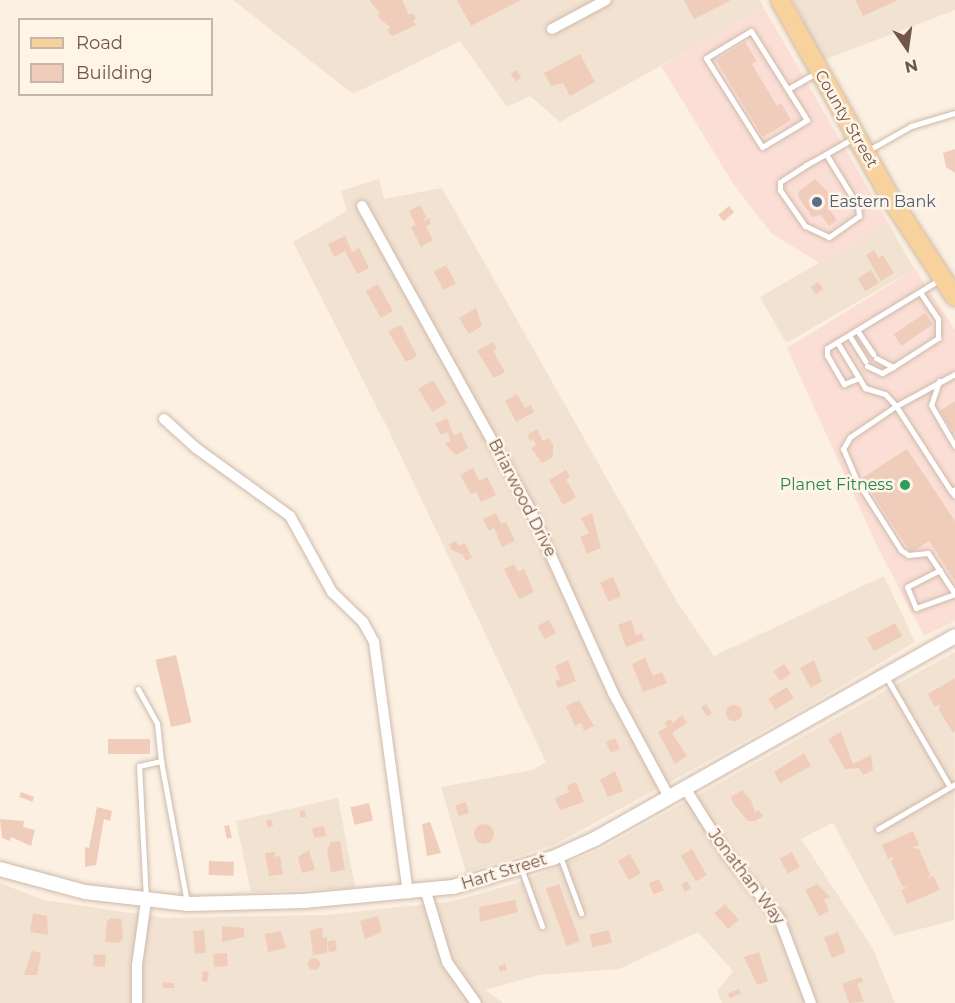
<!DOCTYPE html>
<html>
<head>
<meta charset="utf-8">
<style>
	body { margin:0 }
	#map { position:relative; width:955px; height:1003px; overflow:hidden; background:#fbf0e2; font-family:Montserrat,sans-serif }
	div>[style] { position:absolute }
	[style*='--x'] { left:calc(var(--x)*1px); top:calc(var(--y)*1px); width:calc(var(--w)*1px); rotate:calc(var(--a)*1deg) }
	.residential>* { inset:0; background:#f2e2d1; transform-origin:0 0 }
	.commercial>* { inset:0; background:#fbdfd6 }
	.building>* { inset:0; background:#f0cdbb; transform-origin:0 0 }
	.round { border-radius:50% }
	.roads { filter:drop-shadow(0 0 2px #cebaac) drop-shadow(0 0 2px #cebaac) }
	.service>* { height:5px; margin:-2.5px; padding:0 2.5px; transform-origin:2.5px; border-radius:2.5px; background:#fff }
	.minor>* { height:10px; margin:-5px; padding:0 5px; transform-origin:5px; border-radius:5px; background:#fff }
	.tertiary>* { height:14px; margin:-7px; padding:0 7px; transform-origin:7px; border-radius:7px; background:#fff }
	.primary>* { height:18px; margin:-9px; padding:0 9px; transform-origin:9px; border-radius:9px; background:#f8d29c }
	.dots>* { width:16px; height:16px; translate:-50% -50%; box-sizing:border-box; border:3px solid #fef4e8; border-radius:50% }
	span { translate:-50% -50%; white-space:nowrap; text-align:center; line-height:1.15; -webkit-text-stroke:5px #fef4e8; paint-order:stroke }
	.street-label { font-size:16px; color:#725649 }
	.service-label { font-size:16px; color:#4e5e75 }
	.left { translate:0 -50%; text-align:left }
	.leisure-label { font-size:16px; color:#27864d }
	.right { translate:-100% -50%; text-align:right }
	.legend { position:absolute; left:18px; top:18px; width:195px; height:78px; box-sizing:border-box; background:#fef4e8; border:2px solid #c6b5a8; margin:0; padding:8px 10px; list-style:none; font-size:18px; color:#725649 }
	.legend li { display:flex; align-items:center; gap:12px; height:30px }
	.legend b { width:30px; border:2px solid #c6b5a8 }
	.north { position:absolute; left:877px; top:18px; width:60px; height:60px; -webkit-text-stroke:4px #fef4e8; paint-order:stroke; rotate:167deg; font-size:16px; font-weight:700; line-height:24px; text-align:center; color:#725649 }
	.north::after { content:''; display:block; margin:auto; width:21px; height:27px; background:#725649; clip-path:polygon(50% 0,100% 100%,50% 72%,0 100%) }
</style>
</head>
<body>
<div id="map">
	<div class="residential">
		<i style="clip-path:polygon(233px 0,760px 0,764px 8px,560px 122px,530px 96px,507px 107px,460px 41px,353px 94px)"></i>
		<i style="clip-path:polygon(793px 0,955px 0,955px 10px,824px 60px)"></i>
		<i style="clip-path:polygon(379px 179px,384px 199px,442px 188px,677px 602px,714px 656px,884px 576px,915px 642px,798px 712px,554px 845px,466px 872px,441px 787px,532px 770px,546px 762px,389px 431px,293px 242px,347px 211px,341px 191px)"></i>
		<i style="left:888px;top:223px;width:53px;height:148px;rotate:60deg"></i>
		<i style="clip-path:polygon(955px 652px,954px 920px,894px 936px,833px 823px,801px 839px,872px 947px,895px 1003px,722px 1003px,717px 991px,733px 971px,698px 932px,619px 969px,539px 975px,485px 990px,503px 1003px,0 1003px,0 883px,44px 900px,164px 918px,326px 915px,454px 901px,517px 883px,599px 850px)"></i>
		<i style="clip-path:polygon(338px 798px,355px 888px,251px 892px,236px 821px)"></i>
	</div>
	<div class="commercial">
		<i style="clip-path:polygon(764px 8px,888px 223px,821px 264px,771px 233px,734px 185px,661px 66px)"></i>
		<i style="clip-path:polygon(915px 269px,955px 330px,955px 621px,924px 636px,877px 546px,787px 348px)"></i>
	</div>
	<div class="building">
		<i style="clip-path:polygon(369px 0,402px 0,409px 15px,412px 13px,416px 18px,413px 21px,416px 25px,392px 36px,387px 30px,391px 27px,382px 21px,377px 15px,380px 13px)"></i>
		<i style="clip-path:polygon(457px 0,521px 0,471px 26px)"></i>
		<i style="clip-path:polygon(684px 0,731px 0,694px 19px)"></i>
		<i style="clip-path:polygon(855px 0,898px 0,863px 16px)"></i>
		<i style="clip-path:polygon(745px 42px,757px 61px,752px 64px,777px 106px,781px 103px,791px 120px,763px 137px,716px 60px)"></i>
		<i style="clip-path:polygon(580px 54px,595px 82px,570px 96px,563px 83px,551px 86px,544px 73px)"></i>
		<i style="left:516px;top:70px;width:9px;height:7px;rotate:54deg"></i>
		<i style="clip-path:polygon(955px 149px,955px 173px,946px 167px,943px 153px)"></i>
		<i style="clip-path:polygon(815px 179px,832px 196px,828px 199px,833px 206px,829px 209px,837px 220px,829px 226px,821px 215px,812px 217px,798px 196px,799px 191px)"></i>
		<i style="clip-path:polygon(420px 205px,426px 216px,423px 222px,429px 218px,431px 224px,426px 226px,433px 240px,421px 247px,411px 227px,416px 225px,409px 211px)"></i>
		<i style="left:729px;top:206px;width:8px;height:14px;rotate:50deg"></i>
		<i style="clip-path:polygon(345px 236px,352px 252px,359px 248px,369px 268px,357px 274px,345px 251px,334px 257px,328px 244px)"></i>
		<i style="clip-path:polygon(874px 250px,879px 258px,883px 255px,894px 273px,881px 281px,866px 255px)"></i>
		<i style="left:446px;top:265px;width:21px;height:14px;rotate:62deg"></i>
		<i style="left:871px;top:270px;width:15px;height:16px;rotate:58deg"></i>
		<i style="left:818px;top:282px;width:9px;height:9px;rotate:54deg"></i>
		<i style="left:378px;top:284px;width:31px;height:14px;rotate:61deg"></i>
		<i style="clip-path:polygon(476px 308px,482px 326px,469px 334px,459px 318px)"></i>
		<i style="left:925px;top:313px;width:14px;height:38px;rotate:56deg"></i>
		<i style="clip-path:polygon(401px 325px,417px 356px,406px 362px,388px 331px)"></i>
		<i style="clip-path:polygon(493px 342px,497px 349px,493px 351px,505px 372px,494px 378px,477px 351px)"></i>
		<i style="left:433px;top:380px;width:27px;height:17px;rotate:59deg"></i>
		<i style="clip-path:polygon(517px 394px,525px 408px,531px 405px,534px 412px,516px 422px,505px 401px)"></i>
		<i style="clip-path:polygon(955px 401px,955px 434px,940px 411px)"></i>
		<i style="clip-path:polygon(447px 418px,454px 436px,461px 432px,468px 448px,456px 455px,445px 444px,450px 441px,448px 432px,441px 435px,435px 424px)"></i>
		<i style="clip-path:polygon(537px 429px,543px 441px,549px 438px,553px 444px,553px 457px,542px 463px,531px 448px,536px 445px,533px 439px,530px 441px,527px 435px)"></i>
		<i style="clip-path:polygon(907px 449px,955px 521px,955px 581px,929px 541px,911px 553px,862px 478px)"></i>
		<i style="clip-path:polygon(473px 468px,479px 481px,487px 477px,496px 495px,481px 502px,476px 492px,471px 494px,460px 475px)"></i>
		<i style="clip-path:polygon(566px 470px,570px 477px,566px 479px,576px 497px,563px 505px,549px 480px)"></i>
		<i style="clip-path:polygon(496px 513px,501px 524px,506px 522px,515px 541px,502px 547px,494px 528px,489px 531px,483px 519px)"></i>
		<i style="clip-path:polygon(592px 513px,601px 548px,587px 554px,580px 537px,589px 533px,581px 518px)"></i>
		<i style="clip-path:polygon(456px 541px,458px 546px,465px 543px,472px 558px,466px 561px,463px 555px,452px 550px,449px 544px)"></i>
		<i style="clip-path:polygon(514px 564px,518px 572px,524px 569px,534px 592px,519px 599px,504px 569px)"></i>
		<i style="left:613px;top:577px;width:21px;height:14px;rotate:67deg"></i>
		<i style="left:549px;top:620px;width:15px;height:13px;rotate:62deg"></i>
		<i style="clip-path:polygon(631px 620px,636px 635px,642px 633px,644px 640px,626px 647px,618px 625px)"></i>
		<i style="left:895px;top:623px;width:15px;height:32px;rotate:62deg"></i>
		<i style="left:176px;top:655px;width:69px;height:21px;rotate:77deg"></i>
		<i style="clip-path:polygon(645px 658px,653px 676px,662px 672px,667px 683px,643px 692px,632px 664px)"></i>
		<i style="clip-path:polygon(568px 660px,576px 681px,558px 688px,555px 681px,560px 679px,555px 666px)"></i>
		<i style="clip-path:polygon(814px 660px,822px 681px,811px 688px,800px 668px)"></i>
		<i style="left:784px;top:664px;width:12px;height:13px;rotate:55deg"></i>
		<i style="clip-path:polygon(955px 678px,955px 731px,953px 733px,939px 710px,940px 704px,935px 707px,928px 694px)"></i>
		<i style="left:787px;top:687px;width:13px;height:22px;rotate:58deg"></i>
		<i style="clip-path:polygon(579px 700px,594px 726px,584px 731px,581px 723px,575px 726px,566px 706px)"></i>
		<i style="left:706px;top:704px;width:11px;height:6px;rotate:56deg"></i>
		<i class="round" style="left:726px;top:705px;width:16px;height:16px"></i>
		<i style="clip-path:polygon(682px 715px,687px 723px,672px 733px,687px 756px,675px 764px,658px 732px,667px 727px,664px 723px,670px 719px,673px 723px)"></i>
		<i style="clip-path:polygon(841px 732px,853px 764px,871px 755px,873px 770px,863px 775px,859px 768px,845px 769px,828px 739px)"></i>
		<i style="left:615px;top:738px;width:12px;height:10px;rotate:66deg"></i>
		<i style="left:108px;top:739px;width:42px;height:15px"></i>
		<i style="clip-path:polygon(804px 753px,811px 766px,780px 783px,774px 772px)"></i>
		<i style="clip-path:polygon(615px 771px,623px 791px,608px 797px,600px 780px)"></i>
		<i style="clip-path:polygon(576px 782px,584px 802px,560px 810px,555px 798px,569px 792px,567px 786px)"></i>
		<i style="clip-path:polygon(742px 790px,751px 800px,755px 813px,758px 810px,763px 816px,755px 821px,748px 821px,733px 803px,731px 797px)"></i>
		<i style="left:21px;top:792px;width:14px;height:5px;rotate:21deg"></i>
		<i style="clip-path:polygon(466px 802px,469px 813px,459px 816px,455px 806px)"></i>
		<i style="left:369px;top:803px;width:18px;height:19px;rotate:77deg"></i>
		<i style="clip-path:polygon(97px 807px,112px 811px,110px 821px,104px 819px,96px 865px,85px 867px,85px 847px,89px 848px)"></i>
		<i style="left:304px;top:810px;width:7px;height:5px;rotate:74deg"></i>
		<i style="clip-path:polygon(0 819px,24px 821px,23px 827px,35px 830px,31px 846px,11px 837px,10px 841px,2px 838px)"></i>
		<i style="clip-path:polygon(271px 819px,273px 826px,268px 828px,266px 821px)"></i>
		<i style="clip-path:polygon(430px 822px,441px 853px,427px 856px,422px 824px)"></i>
		<i class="round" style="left:474px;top:824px;width:20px;height:20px"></i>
		<i style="left:229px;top:825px;width:13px;height:5px;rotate:77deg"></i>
		<i style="left:324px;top:826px;width:10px;height:12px;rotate:79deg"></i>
		<i style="clip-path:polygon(913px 831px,919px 845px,912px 848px,919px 849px,930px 874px,928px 879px,933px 876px,940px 890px,907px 904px,901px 890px,907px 888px,902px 886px,891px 861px,894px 856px,888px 859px,882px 845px)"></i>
		<i style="clip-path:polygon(340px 841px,345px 870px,331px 872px,327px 850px,331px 842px)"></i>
		<i style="left:692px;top:849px;width:30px;height:13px;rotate:60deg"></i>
		<i style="clip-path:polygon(309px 850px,315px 870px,302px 873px,298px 857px)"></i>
		<i style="clip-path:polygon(275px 852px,275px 857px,280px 856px,283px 874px,269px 876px,265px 853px)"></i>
		<i style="left:792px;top:852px;width:17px;height:14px;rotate:62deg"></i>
		<i style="left:630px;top:854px;width:22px;height:14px;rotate:60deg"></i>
		<i style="left:209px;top:861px;width:25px;height:14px;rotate:2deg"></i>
		<i style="left:659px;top:879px;width:12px;height:11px;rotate:66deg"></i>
		<i style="left:687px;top:881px;width:8px;height:7px;rotate:60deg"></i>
		<i style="left:559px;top:884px;width:61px;height:14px;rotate:70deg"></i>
		<i style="clip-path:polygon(817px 884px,830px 897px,824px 900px,829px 911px,819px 916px,805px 890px)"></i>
		<i style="clip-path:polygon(515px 900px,518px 912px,480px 922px,479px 907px)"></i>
		<i style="left:725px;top:904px;width:21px;height:14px;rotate:49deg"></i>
		<i style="clip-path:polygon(33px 913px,47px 916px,48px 935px,30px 932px)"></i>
		<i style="clip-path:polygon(378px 916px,382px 932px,365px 939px,360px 921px)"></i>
		<i style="clip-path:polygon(111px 918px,121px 919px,123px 938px,119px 943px,105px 942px,107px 921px)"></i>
		<i style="clip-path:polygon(222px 926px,244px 928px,244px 937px,222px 942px)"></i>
		<i style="clip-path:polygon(322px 927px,323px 938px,327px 937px,327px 953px,313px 955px,310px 931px)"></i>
		<i style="left:204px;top:930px;width:23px;height:11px;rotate:85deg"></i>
		<i style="left:609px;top:930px;width:13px;height:20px;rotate:77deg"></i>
		<i style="clip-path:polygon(281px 931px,286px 948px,268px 952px,265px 934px)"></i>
		<i style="left:838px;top:932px;width:22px;height:15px;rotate:69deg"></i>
		<i style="left:335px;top:940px;width:11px;height:8px;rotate:80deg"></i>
		<i style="clip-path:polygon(32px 951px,41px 953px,37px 975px,24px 975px)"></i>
		<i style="clip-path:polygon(759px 952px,768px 981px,757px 985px,744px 957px)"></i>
		<i style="left:227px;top:953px;width:13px;height:14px;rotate:86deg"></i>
		<i style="left:94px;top:954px;width:12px;height:12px;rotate:5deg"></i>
		<i class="round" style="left:308px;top:958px;width:12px;height:12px"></i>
		<i style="left:505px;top:964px;width:6px;height:7px;rotate:72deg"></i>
		<i style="left:203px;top:971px;width:6px;height:10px;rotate:9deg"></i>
		<i style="clip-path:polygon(861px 977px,863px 982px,857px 984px,864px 1002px,849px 1003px,842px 984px)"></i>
		<i style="clip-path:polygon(163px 982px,174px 983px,174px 988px,163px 988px)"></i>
		<i style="left:739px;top:989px;width:5px;height:12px;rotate:68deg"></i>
	</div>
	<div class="roads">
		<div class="service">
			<i style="--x:751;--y:31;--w:105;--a:57.8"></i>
			<i style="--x:807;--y:120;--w:52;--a:149"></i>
			<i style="--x:762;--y:147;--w:105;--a:-122.2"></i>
			<i style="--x:706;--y:58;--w:52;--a:-31"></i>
			<i style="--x:788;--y:89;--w:34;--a:-30"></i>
			<i style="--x:867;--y:151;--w:51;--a:-29.6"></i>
			<i style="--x:911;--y:126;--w:46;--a:-16.5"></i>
			<i style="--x:826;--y:154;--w:61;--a:58.4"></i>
			<i style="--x:858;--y:206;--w:10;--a:84"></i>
			<i style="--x:859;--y:216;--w:37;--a:145"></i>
			<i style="--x:829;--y:237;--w:26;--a:-155"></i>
			<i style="--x:805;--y:226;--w:44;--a:-124.8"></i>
			<i style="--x:780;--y:190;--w:8;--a:-90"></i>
			<i style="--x:780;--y:182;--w:31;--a:-33"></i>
			<i style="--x:806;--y:165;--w:23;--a:-29"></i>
			<i style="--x:826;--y:154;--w:30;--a:-30"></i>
			<i style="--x:939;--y:280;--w:131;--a:148.7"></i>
			<i style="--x:827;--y:348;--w:7;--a:90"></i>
			<i style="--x:827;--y:355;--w:34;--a:60"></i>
			<i style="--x:844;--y:384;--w:16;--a:-22"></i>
			<i style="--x:859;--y:378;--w:12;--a:59"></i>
			<i style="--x:865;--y:388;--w:21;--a:17"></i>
			<i style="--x:885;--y:394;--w:16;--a:47"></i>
			<i style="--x:896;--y:406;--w:101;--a:57.1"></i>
			<i style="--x:857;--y:330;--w:29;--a:56"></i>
			<i style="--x:849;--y:335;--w:31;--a:58"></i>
			<i style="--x:837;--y:342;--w:42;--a:58.6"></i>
			<i style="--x:876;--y:358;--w:19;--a:28"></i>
			<i style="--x:893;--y:367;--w:54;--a:-32.8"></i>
			<i style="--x:938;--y:338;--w:19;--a:-90"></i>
			<i style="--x:938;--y:319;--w:32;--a:-124"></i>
			<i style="--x:867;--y:366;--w:17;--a:25"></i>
			<i style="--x:882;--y:373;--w:13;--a:-29"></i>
			<i style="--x:939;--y:381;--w:25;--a:108"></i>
			<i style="--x:931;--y:405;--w:48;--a:59.7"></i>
			<i style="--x:955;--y:489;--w:4;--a:153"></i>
			<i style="--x:951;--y:491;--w:6;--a:51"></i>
			<i style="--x:940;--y:570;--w:37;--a:153"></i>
			<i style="--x:907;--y:587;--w:23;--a:67"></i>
			<i style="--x:916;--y:608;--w:41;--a:-19.7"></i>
			<i style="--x:955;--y:594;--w:49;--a:-123.4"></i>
			<i style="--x:928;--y:553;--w:20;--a:174"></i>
			<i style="--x:908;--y:555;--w:9;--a:-144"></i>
			<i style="--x:901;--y:550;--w:84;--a:-122.4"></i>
			<i style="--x:856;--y:479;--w:33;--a:-113"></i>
			<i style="--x:843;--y:449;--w:14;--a:-60"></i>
			<i style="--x:850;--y:437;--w:55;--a:-34"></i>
			<i style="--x:896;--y:406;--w:67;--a:-28.5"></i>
			<i style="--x:885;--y:675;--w:129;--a:59.9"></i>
			<i style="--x:138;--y:689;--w:39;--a:61"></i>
			<i style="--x:157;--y:723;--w:38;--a:84"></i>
			<i style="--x:161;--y:761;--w:143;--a:79.6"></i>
			<i style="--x:878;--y:829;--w:89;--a:-30.3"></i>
			<i style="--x:560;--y:856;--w:61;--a:69.8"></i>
			<i style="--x:521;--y:868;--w:62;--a:70.1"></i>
			<i style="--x:146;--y:899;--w:133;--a:-93"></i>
			<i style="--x:139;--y:766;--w:23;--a:-13"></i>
		</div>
		<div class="minor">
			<i style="--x:552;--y:29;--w:61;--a:-28.2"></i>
			<i style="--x:362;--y:206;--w:346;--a:61"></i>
			<i style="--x:530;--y:509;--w:202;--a:65.7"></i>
			<i style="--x:613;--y:693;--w:118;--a:61.7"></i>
			<i style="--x:164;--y:419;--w:43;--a:42.2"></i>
			<i style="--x:196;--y:448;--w:116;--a:35.9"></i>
			<i style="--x:290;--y:516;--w:87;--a:61.1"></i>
			<i style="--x:332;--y:592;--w:43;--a:44.1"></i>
			<i style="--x:363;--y:622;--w:23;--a:61"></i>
			<i style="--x:374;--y:642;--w:254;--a:82.3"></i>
			<i style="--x:685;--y:788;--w:79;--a:57.9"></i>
			<i style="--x:727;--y:855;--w:82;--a:50.5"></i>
			<i style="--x:779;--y:918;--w:91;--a:69.4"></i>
			<i style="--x:426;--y:892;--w:73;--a:73.3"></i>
			<i style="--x:447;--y:962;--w:50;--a:54.7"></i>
			<i style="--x:137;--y:1003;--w:38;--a:-90"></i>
			<i style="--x:137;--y:965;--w:65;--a:-82"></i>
		</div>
		<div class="tertiary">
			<i style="--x:0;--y:869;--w:88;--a:15.1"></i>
			<i style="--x:85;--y:892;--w:104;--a:6.6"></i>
			<i style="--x:188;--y:904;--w:116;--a:-1.5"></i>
			<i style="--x:304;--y:901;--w:150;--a:-5.4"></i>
			<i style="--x:453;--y:887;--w:104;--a:-16.2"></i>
			<i style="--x:553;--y:858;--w:46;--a:-24.3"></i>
			<i style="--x:595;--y:839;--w:413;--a:-29.4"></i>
		</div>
		<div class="primary">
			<i style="--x:780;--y:0;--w:231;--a:60.8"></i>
			<i style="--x:893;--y:202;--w:113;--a:56.9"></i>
		</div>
	</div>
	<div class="dots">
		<i style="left:817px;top:202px;background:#5c6f8a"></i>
		<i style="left:905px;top:485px;background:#2e9e5b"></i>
	</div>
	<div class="street-label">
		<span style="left:846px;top:119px;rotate:60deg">County Street</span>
		<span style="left:522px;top:498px;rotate:63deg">Briarwood Drive</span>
		<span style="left:504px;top:872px;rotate:-17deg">Hart Street</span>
		<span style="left:746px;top:877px;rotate:53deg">Jonathan Way</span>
	</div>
	<div class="service-label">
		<span class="left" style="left:829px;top:202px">Eastern Bank</span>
	</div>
	<div class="leisure-label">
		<span class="right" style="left:893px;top:485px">Planet Fitness</span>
	</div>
	<ul class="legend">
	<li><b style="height:8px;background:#f8d29c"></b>Road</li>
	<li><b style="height:16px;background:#f0cdbb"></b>Building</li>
	</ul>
	<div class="north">N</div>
</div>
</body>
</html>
